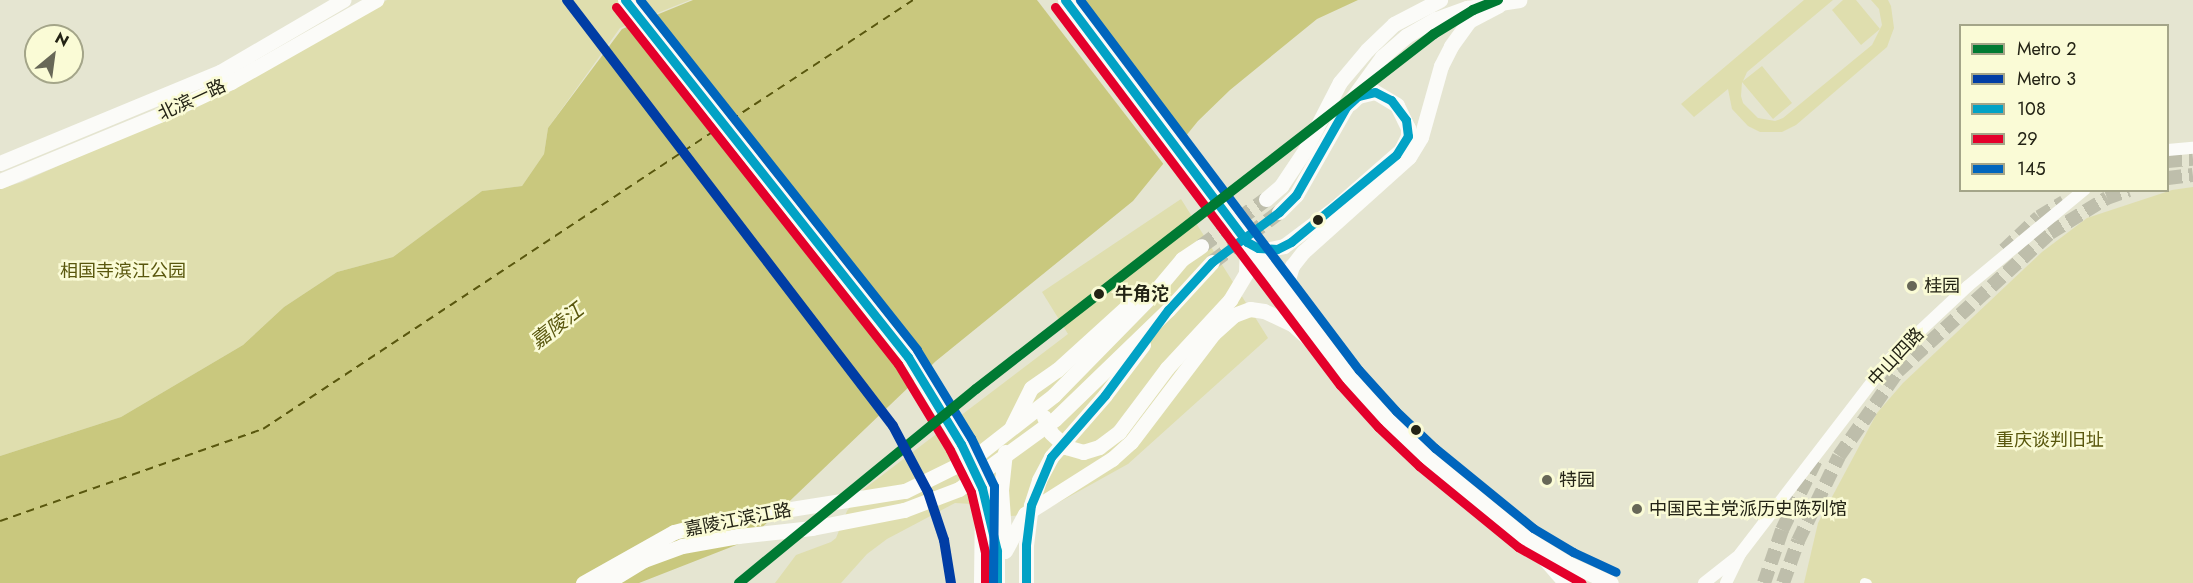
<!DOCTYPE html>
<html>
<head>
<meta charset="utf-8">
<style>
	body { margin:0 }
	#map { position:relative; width:2193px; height:583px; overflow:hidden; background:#e5e5d1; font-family:Jost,"Noto Sans SC",sans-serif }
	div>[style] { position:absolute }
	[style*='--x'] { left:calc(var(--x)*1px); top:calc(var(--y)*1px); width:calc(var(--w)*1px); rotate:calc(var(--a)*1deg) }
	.green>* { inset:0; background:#dfdeae }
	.water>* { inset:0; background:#c9c87e }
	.pier>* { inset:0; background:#e5e5d1 }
	.ferry>* { height:1.5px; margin-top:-0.75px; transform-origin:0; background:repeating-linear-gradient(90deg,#59570e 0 8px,transparent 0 14px) }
	.secondary-tunnel>* { height:14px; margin-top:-7px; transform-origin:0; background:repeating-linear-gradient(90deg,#bebeab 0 14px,transparent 0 21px) }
	.primary-tunnel>* { height:15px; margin-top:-7.5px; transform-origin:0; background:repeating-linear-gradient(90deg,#bebeab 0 15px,transparent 0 23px) }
	.minor>* { height:9px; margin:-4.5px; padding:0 4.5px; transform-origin:4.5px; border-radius:4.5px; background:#fbfbf8 }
	.tertiary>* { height:12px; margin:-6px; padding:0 6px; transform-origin:6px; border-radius:6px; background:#fbfbf8 }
	.secondary>* { height:14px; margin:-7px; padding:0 7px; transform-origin:7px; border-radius:7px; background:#fbfbf8 }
	.primary>* { height:15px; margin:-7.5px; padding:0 7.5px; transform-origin:7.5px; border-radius:7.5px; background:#fbfbf8 }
	.bus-1>* { height:9px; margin:-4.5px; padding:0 4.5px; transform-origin:4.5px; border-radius:4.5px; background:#02a2c5 }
	.bus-2>* { height:9px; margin:-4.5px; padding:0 4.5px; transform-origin:4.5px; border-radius:4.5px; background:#e4002b }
	.bus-3>* { height:9px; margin:-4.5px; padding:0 4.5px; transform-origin:4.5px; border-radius:4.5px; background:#0065bd }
	.metro-1>* { height:10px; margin:-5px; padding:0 5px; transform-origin:5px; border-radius:5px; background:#007a33 }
	.metro-2>* { height:10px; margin:-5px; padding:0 5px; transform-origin:5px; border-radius:5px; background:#003da5 }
	.dots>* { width:16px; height:16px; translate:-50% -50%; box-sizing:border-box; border:3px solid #fafbd6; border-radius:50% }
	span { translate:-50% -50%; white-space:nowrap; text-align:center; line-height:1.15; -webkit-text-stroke:5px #fafbd6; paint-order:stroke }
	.street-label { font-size:18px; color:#232315 }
	.park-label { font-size:18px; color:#59570d }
	.poi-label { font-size:18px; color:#232315 }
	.left { translate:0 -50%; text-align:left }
	.stop-label { font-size:18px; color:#232315; font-weight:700 }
	.water-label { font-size:20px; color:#59570e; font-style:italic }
	.legend { position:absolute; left:1959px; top:24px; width:210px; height:168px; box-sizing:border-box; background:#fafbd6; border:2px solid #a4a589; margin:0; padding:8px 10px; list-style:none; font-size:18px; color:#232315 }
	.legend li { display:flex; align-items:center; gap:12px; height:30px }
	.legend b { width:30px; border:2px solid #a4a589 }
	.north { position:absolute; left:24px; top:24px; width:60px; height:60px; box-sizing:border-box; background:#fafbd6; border:2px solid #a4a589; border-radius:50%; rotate:29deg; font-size:16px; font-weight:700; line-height:24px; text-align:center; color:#232315 }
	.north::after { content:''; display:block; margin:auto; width:21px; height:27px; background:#676757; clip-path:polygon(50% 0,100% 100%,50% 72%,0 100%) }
</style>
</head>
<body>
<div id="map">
	<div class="green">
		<i style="clip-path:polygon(387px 0,690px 0,620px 28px,548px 128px,544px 154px,522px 186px,482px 191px,393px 257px,337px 272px,284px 307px,243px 345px,121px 417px,0 456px,0 189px,22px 182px,236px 87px)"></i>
		<i style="clip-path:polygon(1804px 0,1833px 0,1747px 72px,1743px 81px,1762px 66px,1792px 103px,1773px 119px,1742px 82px,1741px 96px,1743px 103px,1758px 118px,1775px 121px,1783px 118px,1872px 45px,1882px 25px,1879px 9px,1871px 0,1888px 0,1891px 6px,1894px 28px,1887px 47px,1796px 125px,1782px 132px,1760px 132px,1748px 126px,1732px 109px,1728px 89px,1694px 117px,1681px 104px)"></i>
		<i style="clip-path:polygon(1843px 0,1856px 0,1880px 29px,1861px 45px,1832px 10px)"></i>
		<i style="clip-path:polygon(2193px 187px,2193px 583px,1804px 583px,1818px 523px,1877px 413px,1903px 383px,2042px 252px,2087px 218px,2172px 190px)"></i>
		<i style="clip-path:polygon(1181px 199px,1268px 338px,1128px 464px,1038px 514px,1011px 516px,972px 504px,955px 503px,887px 539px,867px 554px,841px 583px,775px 583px,796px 555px,831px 542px,836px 538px,847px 511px,864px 489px,1068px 334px,1042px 292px)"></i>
	</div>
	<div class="water">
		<i style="clip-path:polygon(693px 0,1358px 0,1317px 19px,1230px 90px,1198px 121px,1133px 201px,936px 361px,749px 540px,639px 583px,0 583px,0 456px,121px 417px,243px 345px,284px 307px,337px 272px,393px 257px,482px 191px,522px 186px,544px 154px,548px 128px,622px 29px)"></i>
	</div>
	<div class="pier">
		<i style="clip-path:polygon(1037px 0,1082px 0,1188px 138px,1165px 166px)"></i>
	</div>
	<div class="ferry">
		<i style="--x:731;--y:120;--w:218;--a:-33.4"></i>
		<i style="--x:0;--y:521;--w:279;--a:-19.3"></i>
		<i style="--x:263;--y:429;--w:544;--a:-33.46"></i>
	</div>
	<div class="secondary-tunnel">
		<i style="--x:2168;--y:161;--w:25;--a:-5"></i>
		<i style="--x:2168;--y:178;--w:25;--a:-7"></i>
		<i style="--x:2004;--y:250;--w:48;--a:-43.3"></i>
		<i style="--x:2039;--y:217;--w:29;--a:-31"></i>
		<i style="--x:1764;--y:583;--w:56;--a:-71.2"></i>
		<i style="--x:1782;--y:530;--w:82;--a:-64.1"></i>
		<i style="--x:1783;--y:583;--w:45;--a:-70.3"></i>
		<i style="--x:1798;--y:541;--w:94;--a:-64.2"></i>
		<i style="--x:1839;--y:456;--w:103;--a:-55.2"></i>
		<i style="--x:1898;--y:371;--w:205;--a:-42.2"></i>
		<i style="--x:2050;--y:233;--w:67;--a:-31.6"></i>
		<i style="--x:2107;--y:198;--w:23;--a:-20"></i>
	</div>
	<div class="primary-tunnel">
		<i style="--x:1201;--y:246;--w:80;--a:-35.9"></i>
		<i style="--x:1212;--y:262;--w:84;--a:-36.7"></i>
	</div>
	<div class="minor">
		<i style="--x:1864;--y:582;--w:3;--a:18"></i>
	</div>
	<div class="tertiary">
		<i style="--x:2168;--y:150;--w:25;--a:-5"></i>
		<i style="--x:1704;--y:583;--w:42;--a:-38.2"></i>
		<i style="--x:1726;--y:583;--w:32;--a:-64"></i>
		<i style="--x:1740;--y:554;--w:245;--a:-52.5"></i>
		<i style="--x:1889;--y:360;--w:108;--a:-43.1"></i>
		<i style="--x:1968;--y:286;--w:151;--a:-39.6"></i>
	</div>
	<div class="secondary">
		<i style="--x:1531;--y:544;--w:52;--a:48.9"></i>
		<i style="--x:981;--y:583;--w:81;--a:-89.3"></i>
	</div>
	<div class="primary">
		<i style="--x:625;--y:0;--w:456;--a:51.6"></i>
		<i style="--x:908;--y:357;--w:102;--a:58.7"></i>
		<i style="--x:961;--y:444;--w:49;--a:64.5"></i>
		<i style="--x:982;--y:488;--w:65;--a:76.6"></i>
		<i style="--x:997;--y:551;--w:32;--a:90"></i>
		<i style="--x:1065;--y:0;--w:473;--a:53"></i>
		<i style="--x:1350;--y:378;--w:55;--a:47.9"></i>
		<i style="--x:1387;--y:419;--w:55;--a:43.5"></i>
		<i style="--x:1427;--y:457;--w:128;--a:39.3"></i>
		<i style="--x:1526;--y:538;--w:48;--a:31.4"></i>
		<i style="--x:1567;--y:563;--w:48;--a:24.4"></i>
		<i style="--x:0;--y:163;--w:238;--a:-22.5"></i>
		<i style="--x:220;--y:72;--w:143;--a:-30.3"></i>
		<i style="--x:0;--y:181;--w:188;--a:-22.5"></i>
		<i style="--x:174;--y:109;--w:63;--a:-25.3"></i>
		<i style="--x:231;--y:82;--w:167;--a:-29.5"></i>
		<i style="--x:1266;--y:199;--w:20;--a:-41"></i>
		<i style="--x:1281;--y:186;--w:43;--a:-56.3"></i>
		<i style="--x:1305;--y:150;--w:76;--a:-62.8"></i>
		<i style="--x:1340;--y:82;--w:42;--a:-49.8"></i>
		<i style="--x:1367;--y:50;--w:37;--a:-44"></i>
		<i style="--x:1394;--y:24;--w:52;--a:-27.6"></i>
		<i style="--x:1279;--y:212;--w:24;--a:-45"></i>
		<i style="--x:1296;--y:195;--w:101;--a:-60.4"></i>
		<i style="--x:1346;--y:107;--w:62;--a:-54.2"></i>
		<i style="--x:1382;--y:57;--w:32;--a:-41"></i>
		<i style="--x:1406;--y:36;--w:34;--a:-30"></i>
		<i style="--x:1436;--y:19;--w:33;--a:-20"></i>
		<i style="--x:1467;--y:8;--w:53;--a:-8.7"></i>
		<i style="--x:1250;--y:243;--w:17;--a:25"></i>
		<i style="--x:1265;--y:250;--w:19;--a:-12"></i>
		<i style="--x:1284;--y:246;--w:65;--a:-36.9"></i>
		<i style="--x:1336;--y:207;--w:86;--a:-41.2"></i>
		<i style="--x:1401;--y:150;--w:16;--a:-63"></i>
		<i style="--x:1408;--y:136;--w:8;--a:-90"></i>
		<i style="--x:1408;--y:128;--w:25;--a:-116"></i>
		<i style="--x:1397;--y:105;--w:26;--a:-149"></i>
		<i style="--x:1375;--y:92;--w:17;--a:167"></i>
		<i style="--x:1358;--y:96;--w:10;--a:135"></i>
		<i style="--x:1296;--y:295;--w:18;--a:-117"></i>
		<i style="--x:1288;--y:279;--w:14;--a:-73"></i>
		<i style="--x:1292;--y:266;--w:18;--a:-52"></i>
		<i style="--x:1303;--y:252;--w:142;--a:-41.9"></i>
		<i style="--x:1409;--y:157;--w:23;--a:-59"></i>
		<i style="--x:1421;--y:137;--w:74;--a:-74.3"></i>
		<i style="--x:1441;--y:66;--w:22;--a:-63"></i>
		<i style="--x:1451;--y:46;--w:31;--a:-54"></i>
		<i style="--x:1469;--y:21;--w:34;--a:-28"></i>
		<i style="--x:1044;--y:417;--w:17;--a:66"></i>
		<i style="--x:1051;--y:433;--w:21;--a:43"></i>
		<i style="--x:1066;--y:447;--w:18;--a:16"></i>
		<i style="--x:1083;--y:452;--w:17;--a:-17"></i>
		<i style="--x:1099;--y:447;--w:25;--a:-37"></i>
		<i style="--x:1119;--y:432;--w:80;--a:-53.1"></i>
		<i style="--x:1167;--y:368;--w:93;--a:-47.2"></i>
		<i style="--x:1230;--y:300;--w:31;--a:-59"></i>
		<i style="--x:1246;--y:273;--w:31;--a:-88"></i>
		<i style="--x:1012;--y:426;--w:42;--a:-63.4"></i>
		<i style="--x:1031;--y:388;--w:32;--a:-35"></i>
		<i style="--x:1057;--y:370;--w:100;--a:-42.2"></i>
		<i style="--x:1005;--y:452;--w:38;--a:96"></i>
		<i style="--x:1001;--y:490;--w:57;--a:86"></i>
		<i style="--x:1005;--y:551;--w:42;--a:-61.6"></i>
		<i style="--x:1025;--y:514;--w:103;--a:-32.3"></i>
		<i style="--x:1112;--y:459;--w:25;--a:-42"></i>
		<i style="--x:1131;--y:442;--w:136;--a:-52.8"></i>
		<i style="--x:1213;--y:334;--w:28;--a:-42"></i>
		<i style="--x:1234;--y:315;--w:17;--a:-21"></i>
		<i style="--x:1250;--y:309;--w:14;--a:8"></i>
		<i style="--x:1264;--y:311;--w:31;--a:25"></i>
		<i style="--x:1292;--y:324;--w:40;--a:42"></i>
		<i style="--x:583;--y:583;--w:104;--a:-29.3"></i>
		<i style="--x:674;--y:532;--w:42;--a:-15"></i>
		<i style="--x:715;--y:521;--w:192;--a:-9"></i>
		<i style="--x:905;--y:491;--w:79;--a:-26.2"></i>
		<i style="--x:976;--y:456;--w:99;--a:-38"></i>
		<i style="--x:1054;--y:395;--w:139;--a:-45.6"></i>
		<i style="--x:1151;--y:296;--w:48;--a:-50"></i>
		<i style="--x:1182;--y:259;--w:23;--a:-34"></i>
		<i style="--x:606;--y:583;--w:44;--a:-31.2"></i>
		<i style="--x:644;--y:560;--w:40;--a:-20.2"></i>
		<i style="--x:682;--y:546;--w:57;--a:-10.1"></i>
		<i style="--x:738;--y:536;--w:74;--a:-6.2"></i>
		<i style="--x:812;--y:528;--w:94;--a:-11.1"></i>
		<i style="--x:904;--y:510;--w:59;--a:-20.9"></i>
		<i style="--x:959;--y:489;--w:119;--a:-36.1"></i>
		<i style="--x:1055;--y:419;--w:157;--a:-44"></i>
		<i style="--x:1168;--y:310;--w:65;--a:-47.5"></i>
		<i style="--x:1026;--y:583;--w:38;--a:-90"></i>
		<i style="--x:1026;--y:545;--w:40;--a:-82.9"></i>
		<i style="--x:1031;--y:505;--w:26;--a:-72"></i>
		<i style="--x:1039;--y:480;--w:26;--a:-62"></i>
		<i style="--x:1051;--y:457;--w:82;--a:-48.9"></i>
		<i style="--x:1105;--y:395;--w:63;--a:-52.8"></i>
	</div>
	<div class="bus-1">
		<i style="--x:625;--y:0;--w:456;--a:51.6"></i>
		<i style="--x:908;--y:357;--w:102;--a:58.7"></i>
		<i style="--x:961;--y:444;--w:49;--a:64.5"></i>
		<i style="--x:982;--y:488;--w:65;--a:76.6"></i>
		<i style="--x:997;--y:551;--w:32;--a:90"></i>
		<i style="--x:1065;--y:0;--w:298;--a:53.1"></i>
		<i style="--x:1375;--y:92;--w:18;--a:27"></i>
		<i style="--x:1391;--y:100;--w:25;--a:53"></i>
		<i style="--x:1406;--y:120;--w:16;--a:83"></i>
		<i style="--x:1408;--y:136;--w:22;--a:122"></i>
		<i style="--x:1396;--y:155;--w:136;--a:140.4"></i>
		<i style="--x:1291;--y:242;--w:16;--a:153"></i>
		<i style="--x:1277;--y:249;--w:19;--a:-177"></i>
		<i style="--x:1258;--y:248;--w:13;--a:-151"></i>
		<i style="--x:1247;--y:242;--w:5;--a:-127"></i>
		<i style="--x:1244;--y:238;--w:44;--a:-36.6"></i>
		<i style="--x:1279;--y:212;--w:24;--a:-45"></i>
		<i style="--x:1296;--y:195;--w:101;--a:-60.4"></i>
		<i style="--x:1346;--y:107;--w:16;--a:-43"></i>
		<i style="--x:1358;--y:96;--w:17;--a:-13"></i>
		<i style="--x:1026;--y:583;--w:38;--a:-90"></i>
		<i style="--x:1026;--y:545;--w:40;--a:-82.9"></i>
		<i style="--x:1031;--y:505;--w:52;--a:-67.4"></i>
		<i style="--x:1051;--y:457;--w:82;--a:-48.9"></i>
		<i style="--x:1105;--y:395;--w:106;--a:-53.5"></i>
		<i style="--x:1168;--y:310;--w:65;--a:-47.5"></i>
		<i style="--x:1212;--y:262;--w:40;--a:-37"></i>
	</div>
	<div class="bus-2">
		<i style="--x:616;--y:7;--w:455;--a:51.7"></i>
		<i style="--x:898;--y:364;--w:100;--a:58.8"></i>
		<i style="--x:950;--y:450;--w:47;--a:63.4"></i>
		<i style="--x:971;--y:492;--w:62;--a:76.9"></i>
		<i style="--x:985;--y:552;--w:31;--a:90"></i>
		<i style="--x:1055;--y:7;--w:473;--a:53"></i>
		<i style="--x:1340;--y:385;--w:57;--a:47.9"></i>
		<i style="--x:1378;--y:427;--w:57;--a:43.6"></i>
		<i style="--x:1419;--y:466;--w:128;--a:39.3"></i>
		<i style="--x:1518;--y:547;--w:73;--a:29.4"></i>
	</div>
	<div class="bus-3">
		<i style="--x:640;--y:0;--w:446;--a:51.6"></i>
		<i style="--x:917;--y:350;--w:103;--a:58.5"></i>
		<i style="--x:971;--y:438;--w:53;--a:64.4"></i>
		<i style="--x:994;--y:486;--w:97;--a:90.6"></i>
		<i style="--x:1080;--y:0;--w:463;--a:53"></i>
		<i style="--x:1359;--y:370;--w:55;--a:47.9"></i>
		<i style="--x:1396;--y:411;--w:54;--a:43.5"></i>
		<i style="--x:1435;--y:448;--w:127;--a:39.2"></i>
		<i style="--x:1533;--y:528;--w:47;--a:31"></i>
		<i style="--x:1573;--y:552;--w:47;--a:24.9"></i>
	</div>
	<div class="metro-1">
		<i style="--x:739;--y:583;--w:306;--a:-39.3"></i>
		<i style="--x:976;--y:389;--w:579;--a:-37.78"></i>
		<i style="--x:1434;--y:34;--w:46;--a:-31.6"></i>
		<i style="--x:1473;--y:10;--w:27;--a:-22"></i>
	</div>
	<div class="metro-2">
		<i style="--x:567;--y:0;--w:536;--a:52.57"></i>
		<i style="--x:893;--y:426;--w:75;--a:62.1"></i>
		<i style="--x:928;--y:492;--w:51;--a:71.6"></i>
		<i style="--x:944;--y:540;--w:44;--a:80.8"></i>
	</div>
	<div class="dots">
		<i style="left:1318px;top:220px;background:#232315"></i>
		<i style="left:1912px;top:286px;background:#676757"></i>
		<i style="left:1099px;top:294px;background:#232315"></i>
		<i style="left:1416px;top:430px;background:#232315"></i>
		<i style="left:1547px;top:480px;background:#676757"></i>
		<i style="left:1637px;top:509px;background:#676757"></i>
	</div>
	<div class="street-label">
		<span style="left:192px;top:100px;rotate:-25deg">北滨一路</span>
		<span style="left:1896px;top:357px;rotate:-47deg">中山四路</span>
		<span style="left:738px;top:520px;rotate:-11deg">嘉陵江滨江路</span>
	</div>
	<div class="park-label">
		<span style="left:123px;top:271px">相国寺滨江公园</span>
		<span style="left:2050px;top:440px">重庆谈判旧址</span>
	</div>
	<div class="poi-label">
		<span class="left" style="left:1924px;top:286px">桂园</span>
		<span class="left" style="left:1559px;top:480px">特园</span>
		<span class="left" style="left:1649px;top:509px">中国民主党派历史陈列馆</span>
	</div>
	<div class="stop-label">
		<span class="left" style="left:1115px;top:294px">牛角沱</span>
	</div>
	<div class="water-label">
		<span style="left:557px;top:326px;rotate:-38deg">嘉陵江</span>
	</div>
	<ul class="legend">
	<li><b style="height:8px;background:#007a33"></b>Metro 2</li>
	<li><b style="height:8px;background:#003da5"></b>Metro 3</li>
	<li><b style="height:8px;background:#02a2c5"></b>108</li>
	<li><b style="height:8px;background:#e4002b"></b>29</li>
	<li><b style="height:8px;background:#0065bd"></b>145</li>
	</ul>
	<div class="north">N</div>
</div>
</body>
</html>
